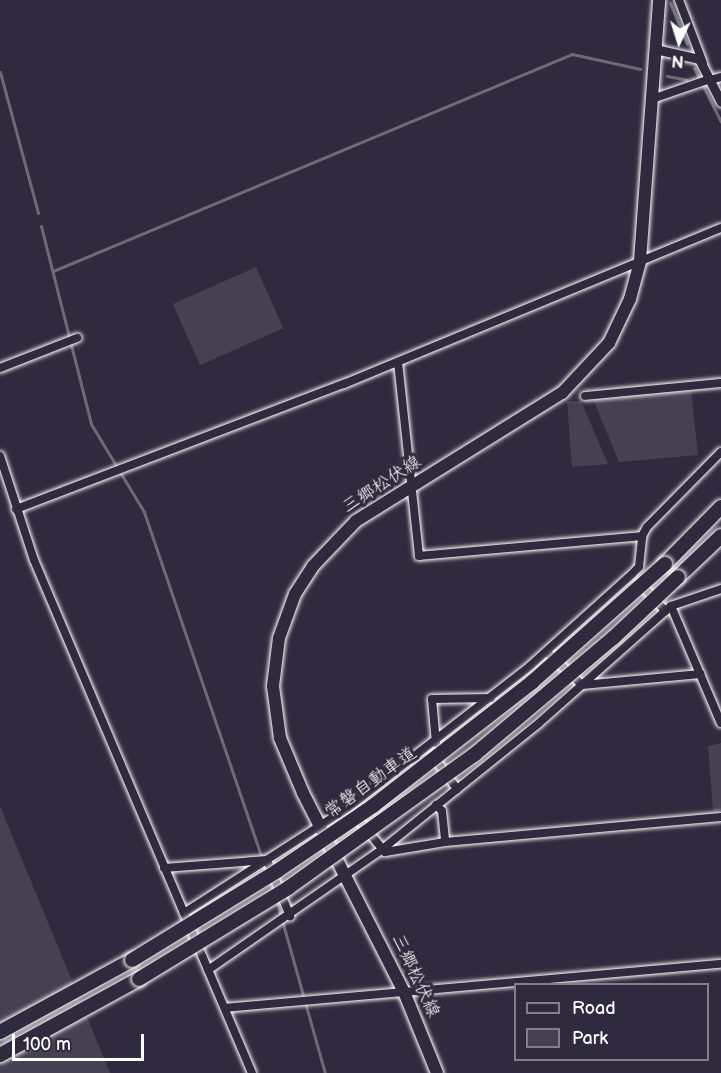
<!DOCTYPE html>
<html>
<head>
<meta charset="utf-8">
<style>
	body { margin:0 }
	#map { position:relative; width:721px; height:1073px; overflow:hidden; background:#2f2a3d; font-family:"Balsamiq Sans","Klee One",sans-serif }
	div>[style] { position:absolute }
	[style*='--x'] { left:calc(var(--x)*1px); top:calc(var(--y)*1px); width:calc(var(--w)*1px); rotate:calc(var(--a)*1deg) }
	.green>* { inset:0; background:#464152; transform-origin:0 0 }
	.stream>* { height:3px; margin:-1.5px; padding:0 1.5px; transform-origin:1.5px; border-radius:1.5px; background:#6d6a77 }
	.roads { filter:drop-shadow(0 0 2px #fff) drop-shadow(0 0 2px #fff) }
	.minor>* { height:8px; margin:-4px; padding:0 4px; transform-origin:4px; border-radius:4px; background:#2f2a3d }
	.tertiary>* { height:9px; margin:-4.5px; padding:0 4.5px; transform-origin:4.5px; border-radius:4.5px; background:#2f2a3d }
	.primary>* { height:12px; margin:-6px; padding:0 6px; transform-origin:6px; border-radius:6px; background:#2f2a3d }
	.motorway>* { height:14px; margin:-7px; padding:0 7px; transform-origin:7px; border-radius:7px; background:#2f2a3d }
	.bridges { filter:drop-shadow(0 0 2px #fff) drop-shadow(0 0 2px #fff) }
	.motorway-bridge>* { height:14px; margin:-7px; padding:0 7px; transform-origin:7px; border-radius:7px; background:#2f2a3d }
	span { translate:-50% -50%; white-space:nowrap; text-align:center; line-height:1.15; -webkit-text-stroke:6px #2f2a3d; paint-order:stroke }
	.street-label { font-size:18px; color:#fff }
	.legend { position:absolute; left:514px; top:983px; width:195px; height:78px; box-sizing:border-box; background:#2f2a3d; border:2px solid #827f8b; margin:0; padding:8px 10px; list-style:none; font-size:18px; color:#fff }
	.legend li { display:flex; align-items:center; gap:12px; height:30px }
	.legend b { width:30px; border:2px solid #827f8b }
	.north { position:absolute; left:649px; top:12px; width:60px; height:60px; -webkit-text-stroke:4px #2f2a3d; paint-order:stroke; rotate:184deg; font-size:16px; font-weight:700; line-height:24px; text-align:center; color:#fff }
	.north::after { content:''; display:block; margin:auto; width:21px; height:27px; background:#fff; clip-path:polygon(50% 0,100% 100%,50% 72%,0 100%) }
	.scale { position:absolute; left:12px; top:1034px; width:132px; height:27px; box-sizing:border-box; border:3px solid #fff; border-top:0; padding-left:8px; font-size:18px; line-height:21px; white-space:nowrap; color:#fff; -webkit-text-stroke:4px #2f2a3d; paint-order:stroke }
</style>
</head>
<body>
<div id="map">
	<div class="green">
		<i style="left:256px;top:267px;width:67px;height:91px;rotate:66deg"></i>
		<i style="clip-path:polygon(691px 390px,698px 455px,619px 462px,593px 399px)"></i>
		<i style="clip-path:polygon(567px 401px,581px 401px,608px 464px,572px 467px)"></i>
		<i style="clip-path:polygon(721px 743px,721px 810px,713px 811px,708px 746px)"></i>
		<i style="clip-path:polygon(0 806px,110px 1073px,0 1073px)"></i>
	</div>
	<div class="stream">
		<i style="--x:670;--y:3;--w:44;--a:67.5"></i>
		<i style="--x:694;--y:68;--w:60;--a:63.4"></i>
		<i style="--x:0;--y:72;--w:146;--a:74.9"></i>
		<i style="--x:667;--y:76;--w:20;--a:11"></i>
		<i style="--x:41;--y:226;--w:204;--a:75.8"></i>
		<i style="--x:91;--y:424;--w:103;--a:58.9"></i>
		<i style="--x:144;--y:512;--w:366;--a:71.2"></i>
		<i style="--x:53;--y:271;--w:563;--a:-22.69"></i>
		<i style="--x:572;--y:54;--w:70;--a:12.4"></i>
		<i style="--x:276;--y:899;--w:181;--a:74.3"></i>
	</div>
	<div class="roads">
		<div class="minor">
			<i style="--x:679;--y:0;--w:67;--a:69.1"></i>
			<i style="--x:710;--y:80;--w:11;--a:-15"></i>
			<i style="--x:652;--y:99;--w:61;--a:-19"></i>
			<i style="--x:398;--y:362;--w:195;--a:83.8"></i>
			<i style="--x:419;--y:556;--w:224;--a:-5.1"></i>
			<i style="--x:0;--y:368;--w:83;--a:-21.3"></i>
			<i style="--x:585;--y:396;--w:137;--a:-5.5"></i>
			<i style="--x:0;--y:456;--w:109;--a:71.9"></i>
			<i style="--x:34;--y:560;--w:557;--a:66.98"></i>
			<i style="--x:16;--y:509;--w:351;--a:-20.9"></i>
			<i style="--x:344;--y:384;--w:408;--a:-22.5"></i>
			<i style="--x:640;--y:583;--w:38;--a:48"></i>
			<i style="--x:671;--y:606;--w:127;--a:66.9"></i>
			<i style="--x:547;--y:652;--w:48;--a:43.3"></i>
			<i style="--x:582;--y:685;--w:119;--a:-5.3"></i>
			<i style="--x:436;--y:743;--w:44;--a:-95.2"></i>
			<i style="--x:432;--y:699;--w:59;--a:-1"></i>
			<i style="--x:433;--y:756;--w:41;--a:54"></i>
			<i style="--x:436;--y:805;--w:8;--a:45"></i>
			<i style="--x:442;--y:811;--w:31;--a:84"></i>
			<i style="--x:355;--y:816;--w:47;--a:50.2"></i>
			<i style="--x:385;--y:852;--w:61;--a:-9.5"></i>
			<i style="--x:445;--y:842;--w:277;--a:-5.2"></i>
			<i style="--x:164;--y:868;--w:103;--a:-4.4"></i>
			<i style="--x:267;--y:860;--w:61;--a:67.7"></i>
			<i style="--x:184;--y:913;--w:196;--a:-32.7"></i>
			<i style="--x:349;--y:807;--w:229;--a:-37.9"></i>
			<i style="--x:530;--y:666;--w:137;--a:-42"></i>
			<i style="--x:632;--y:574;--w:10;--a:-45"></i>
			<i style="--x:639;--y:567;--w:31;--a:-84"></i>
			<i style="--x:642;--y:536;--w:10;--a:-61"></i>
			<i style="--x:647;--y:527;--w:105;--a:-45.4"></i>
			<i style="--x:208;--y:970;--w:209;--a:-34.7"></i>
			<i style="--x:380;--y:851;--w:204;--a:-38.8"></i>
			<i style="--x:539;--y:723;--w:176;--a:-41.6"></i>
			<i style="--x:671;--y:606;--w:53;--a:-18.8"></i>
			<i style="--x:225;--y:1008;--w:498;--a:-5.1"></i>
		</div>
		<div class="tertiary">
			<i style="--x:655;--y:49;--w:45;--a:12.8"></i>
			<i style="--x:699;--y:59;--w:48;--a:62.9"></i>
		</div>
		<div class="primary">
			<i style="--x:437;--y:1073;--w:85;--a:-112.1"></i>
			<i style="--x:405;--y:994;--w:225;--a:-116.9"></i>
			<i style="--x:303;--y:793;--w:60;--a:-112.7"></i>
			<i style="--x:280;--y:738;--w:52;--a:-97.7"></i>
			<i style="--x:273;--y:686;--w:48;--a:-82.9"></i>
			<i style="--x:279;--y:638;--w:47;--a:-70"></i>
			<i style="--x:295;--y:594;--w:33;--a:-57"></i>
			<i style="--x:313;--y:566;--w:62;--a:-46.3"></i>
			<i style="--x:356;--y:521;--w:243;--a:-31.9"></i>
			<i style="--x:562;--y:393;--w:69;--a:-46.8"></i>
			<i style="--x:609;--y:343;--w:49;--a:-64.5"></i>
			<i style="--x:630;--y:299;--w:39;--a:-75"></i>
			<i style="--x:640;--y:261;--w:262;--a:-85.8"></i>
		</div>
		<div class="motorway">
			<i style="--x:665;--y:564;--w:80;--a:-45.5"></i>
			<i style="--x:678;--y:577;--w:59;--a:-43.6"></i>
			<i style="--x:0;--y:1032;--w:150;--a:-28.6"></i>
			<i style="--x:0;--y:1055;--w:158;--a:-28.7"></i>
		</div>
	</div>
	<div class="bridges">
		<div class="motorway-bridge">
			<i style="--x:132;--y:960;--w:170;--a:-31.5"></i>
			<i style="--x:277;--y:871;--w:116;--a:-34.1"></i>
			<i style="--x:373;--y:806;--w:202;--a:-37.9"></i>
			<i style="--x:532;--y:682;--w:178;--a:-41.6"></i>
			<i style="--x:139;--y:979;--w:175;--a:-31.4"></i>
			<i style="--x:288;--y:888;--w:229;--a:-35.6"></i>
			<i style="--x:474;--y:755;--w:182;--a:-40.1"></i>
			<i style="--x:613;--y:638;--w:89;--a:-43.2"></i>
		</div>
	</div>
	<div class="street-label">
		<span style="left:382px;top:485px;rotate:-33deg">三郷松伏線</span>
		<span style="left:371px;top:783px;rotate:-36deg">常磐自動車道</span>
		<span style="left:415px;top:976px;rotate:65deg">三郷松伏線</span>
	</div>
	<ul class="legend">
	<li><b style="height:8px;background:#2f2a3d"></b>Road</li>
	<li><b style="height:16px;background:#464152"></b>Park</li>
	</ul>
	<div class="north">N</div>
	<div class="scale">100 m</div>
</div>
</body>
</html>
